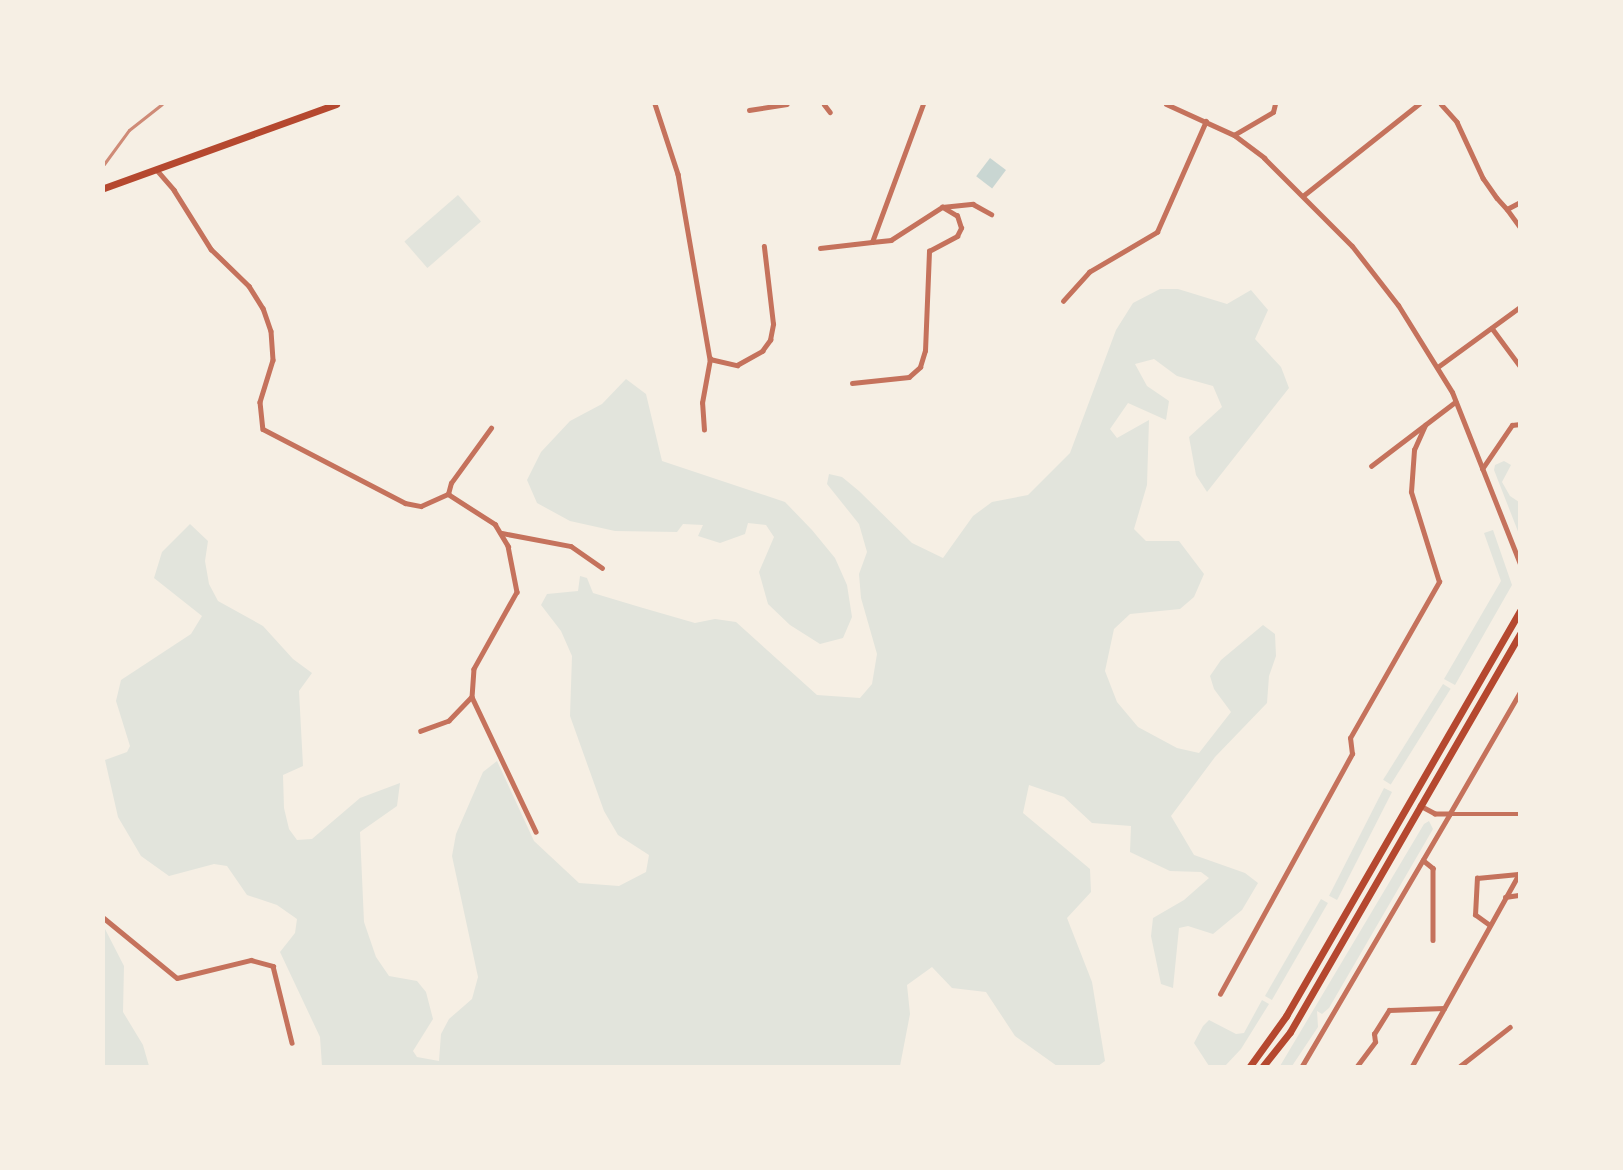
<!DOCTYPE html>
<html>
<head>
<meta charset="utf-8">
<style>
	body { margin:0 }
	#map { position:relative; width:1623px; height:1170px; overflow:hidden; background:#f6efe4; font-family:Rubik,sans-serif }
	div>[style] { position:absolute }
	[style*='--x'] { left:calc(var(--x)*1px); top:calc(var(--y)*1px); width:calc(var(--w)*1px); rotate:calc(var(--a)*1deg) }
	.green>* { inset:0; background:#e2e4dc; transform-origin:0 0 }
	.water>* { inset:0; background:#c9d6d2; transform-origin:0 0 }
	.minor>* { height:4.5px; margin:-2.25px; padding:0 2.25px; transform-origin:2.25px; border-radius:2.25px; background:#c5725c }
	.tertiary>* { height:5px; margin:-2.5px; padding:0 2.5px; transform-origin:2.5px; border-radius:2.5px; background:#c5725c }
	.primary>* { height:7px; margin:-3.5px; padding:0 3.5px; transform-origin:3.5px; border-radius:3.5px; background:#b5482f }
	.rail>* { height:3px; margin:-1.5px; padding:0 1.5px; transform-origin:1.5px; border-radius:1.5px; background:#cf8b77 }
	span { translate:-50% -50%; white-space:nowrap; text-align:center; line-height:1.15; -webkit-text-stroke:6px #f6efe4; paint-order:stroke }
	.frame { position:absolute; inset:0; border:105px solid #f6efe4; pointer-events:none }
</style>
</head>
<body>
<div id="map">
	<div class="green">
		<i style="left:458px;top:195px;width:35px;height:71px;rotate:49deg"></i>
		<i style="clip-path:polygon(1160px 289px,1178px 289px,1227px 304px,1251px 290px,1268px 310px,1255px 339px,1281px 367px,1289px 388px,1207px 492px,1196px 475px,1189px 437px,1222px 407px,1213px 386px,1177px 376px,1154px 359px,1135px 364px,1147px 386px,1169px 401px,1166px 420px,1128px 403px,1110px 429px,1117px 438px,1149px 420px,1147px 485px,1134px 529px,1146px 541px,1179px 541px,1204px 574px,1194px 597px,1180px 609px,1130px 614px,1114px 629px,1105px 671px,1117px 702px,1138px 727px,1177px 748px,1199px 753px,1231px 712px,1214px 689px,1210px 676px,1221px 660px,1263px 625px,1275px 634px,1276px 656px,1269px 676px,1267px 703px,1215px 757px,1171px 816px,1194px 855px,1245px 873px,1258px 883px,1242px 910px,1213px 934px,1188px 926px,1179px 928px,1173px 988px,1161px 984px,1151px 936px,1153px 918px,1184px 900px,1209px 878px,1201px 872px,1170px 871px,1130px 852px,1131px 826px,1092px 823px,1064px 797px,1029px 785px,1023px 813px,1090px 869px,1091px 892px,1067px 918px,1092px 982px,1105px 1061px,1098px 1066px,1057px 1066px,1015px 1036px,986px 992px,952px 988px,932px 967px,907px 985px,910px 1014px,900px 1066px,322px 1066px,320px 1037px,280px 952px,295px 933px,297px 919px,277px 905px,247px 895px,227px 866px,214px 864px,169px 876px,141px 856px,118px 817px,105px 760px,127px 752px,130px 746px,116px 701px,121px 680px,191px 634px,202px 616px,154px 578px,162px 552px,190px 524px,208px 541px,205px 561px,209px 584px,218px 601px,263px 626px,293px 659px,312px 673px,299px 691px,303px 766px,283px 775px,284px 808px,289px 829px,297px 840px,312px 839px,360px 798px,400px 783px,397px 806px,360px 832px,364px 922px,376px 957px,389px 976px,417px 981px,426px 992px,433px 1019px,413px 1051px,417px 1057px,439px 1061px,441px 1034px,449px 1019px,472px 999px,478px 977px,452px 856px,456px 834px,483px 772px,497px 761px,534px 841px,579px 883px,619px 886px,646px 872px,649px 855px,618px 835px,604px 811px,570px 716px,572px 656px,561px 631px,541px 605px,547px 594px,578px 591px,580px 576px,587px 578px,593px 593px,643px 608px,695px 623px,715px 619px,736px 622px,817px 695px,860px 698px,872px 684px,877px 654px,861px 598px,859px 574px,867px 552px,859px 524px,827px 484px,829px 474px,842px 477px,859px 491px,912px 543px,943px 558px,973px 516px,992px 502px,1028px 495px,1070px 453px,1116px 330px,1133px 303px)"></i>
		<i style="clip-path:polygon(626px 379px,646px 394px,662px 461px,785px 502px,812px 530px,835px 558px,847px 585px,852px 617px,843px 638px,820px 644px,790px 625px,768px 604px,759px 572px,774px 537px,766px 525px,748px 523px,745px 534px,720px 543px,698px 536px,703px 525px,683px 524px,677px 532px,615px 531px,570px 521px,537px 503px,527px 480px,541px 452px,570px 421px,602px 404px)"></i>
		<i style="clip-path:polygon(1504px 461px,1511px 465px,1502px 482px,1510px 496px,1519px 502px,1519px 534px,1494px 470px,1495px 465px)"></i>
		<i style="clip-path:polygon(1493px 530px,1512px 585px,1455px 685px,1444px 679px,1501px 581px,1484px 533px)"></i>
		<i style="left:1443px;top:684px;width:9px;height:113px;rotate:32deg"></i>
		<i style="left:1384px;top:788px;width:9px;height:121px;rotate:27deg"></i>
		<i style="clip-path:polygon(1429px 821px,1433px 829px,1329px 1008px,1322px 1014px,1317px 1011px,1318px 1027px,1292px 1066px,1280px 1066px,1424px 824px)"></i>
		<i style="left:1321px;top:899px;width:8px;height:112px;rotate:30deg"></i>
		<i style="clip-path:polygon(104px 927px,124px 966px,123px 1012px,143px 1045px,149px 1066px,104px 1066px)"></i>
		<i style="clip-path:polygon(1262px 1000px,1269px 1004px,1241px 1049px,1225px 1066px,1209px 1066px,1194px 1043px,1203px 1026px,1209px 1020px,1236px 1034px,1244px 1033px)"></i>
	</div>
	<div class="water">
		<i style="left:990px;top:158px;width:20px;height:23px;rotate:37deg"></i>
	</div>
	<div class="minor">
		<i style="--x:655;--y:104;--w:74;--a:71.8"></i>
		<i style="--x:678;--y:174;--w:188;--a:80.2"></i>
		<i style="--x:710;--y:359;--w:28;--a:13"></i>
		<i style="--x:737;--y:365;--w:29;--a:-29"></i>
		<i style="--x:762;--y:351;--w:14;--a:-54"></i>
		<i style="--x:770;--y:340;--w:16;--a:-79"></i>
		<i style="--x:773;--y:324;--w:78;--a:-96.7"></i>
		<i style="--x:824;--y:104;--w:10;--a:53"></i>
		<i style="--x:1441;--y:104;--w:24;--a:48"></i>
		<i style="--x:1457;--y:122;--w:62;--a:65.1"></i>
		<i style="--x:1483;--y:178;--w:24;--a:55"></i>
		<i style="--x:1497;--y:198;--w:15;--a:48"></i>
		<i style="--x:1507;--y:209;--w:15;--a:-28"></i>
		<i style="--x:749;--y:110;--w:38;--a:-9"></i>
		<i style="--x:1234;--y:135;--w:45;--a:-30.5"></i>
		<i style="--x:1273;--y:112;--w:8;--a:-76"></i>
		<i style="--x:156;--y:169;--w:28;--a:49"></i>
		<i style="--x:174;--y:190;--w:70;--a:57.9"></i>
		<i style="--x:211;--y:249;--w:53;--a:44.2"></i>
		<i style="--x:249;--y:286;--w:26;--a:58"></i>
		<i style="--x:263;--y:308;--w:24;--a:71"></i>
		<i style="--x:271;--y:331;--w:29;--a:86"></i>
		<i style="--x:273;--y:360;--w:44;--a:107.2"></i>
		<i style="--x:260;--y:402;--w:27;--a:84"></i>
		<i style="--x:263;--y:429;--w:160;--a:27.5"></i>
		<i style="--x:405;--y:503;--w:16;--a:11"></i>
		<i style="--x:421;--y:506;--w:30;--a:-24"></i>
		<i style="--x:448;--y:494;--w:56;--a:32.6"></i>
		<i style="--x:495;--y:524;--w:26;--a:59"></i>
		<i style="--x:508;--y:546;--w:47;--a:78.9"></i>
		<i style="--x:517;--y:592;--w:88;--a:119.2"></i>
		<i style="--x:474;--y:669;--w:28;--a:94"></i>
		<i style="--x:472;--y:697;--w:33;--a:134"></i>
		<i style="--x:449;--y:721;--w:30;--a:160"></i>
		<i style="--x:1304;--y:195;--w:147;--a:-38.4"></i>
		<i style="--x:1507;--y:209;--w:22;--a:54"></i>
		<i style="--x:872;--y:242;--w:19;--a:-6"></i>
		<i style="--x:891;--y:240;--w:61;--a:-32.9"></i>
		<i style="--x:942;--y:207;--w:31;--a:-6"></i>
		<i style="--x:973;--y:204;--w:21;--a:29"></i>
		<i style="--x:820;--y:248;--w:52;--a:-6.6"></i>
		<i style="--x:872;--y:242;--w:147;--a:-69.7"></i>
		<i style="--x:1063;--y:301;--w:39;--a:-48"></i>
		<i style="--x:1089;--y:272;--w:79;--a:-30.5"></i>
		<i style="--x:1157;--y:232;--w:121;--a:-66.2"></i>
		<i style="--x:1492;--y:328;--w:47;--a:53.6"></i>
		<i style="--x:1439;--y:366;--w:100;--a:-36.1"></i>
		<i style="--x:852;--y:383;--w:57;--a:-6"></i>
		<i style="--x:909;--y:377;--w:15;--a:-42"></i>
		<i style="--x:920;--y:367;--w:17;--a:-73"></i>
		<i style="--x:925;--y:351;--w:100;--a:-87.7"></i>
		<i style="--x:929;--y:251;--w:32;--a:-28"></i>
		<i style="--x:957;--y:236;--w:9;--a:-63"></i>
		<i style="--x:961;--y:228;--w:13;--a:-108"></i>
		<i style="--x:957;--y:216;--w:17;--a:-149"></i>
		<i style="--x:704;--y:430;--w:27;--a:-94"></i>
		<i style="--x:702;--y:403;--w:45;--a:-79.7"></i>
		<i style="--x:1371;--y:466;--w:106;--a:-37.3"></i>
		<i style="--x:1482;--y:469;--w:53;--a:-55.7"></i>
		<i style="--x:1512;--y:425;--w:8;--a:-7"></i>
		<i style="--x:448;--y:494;--w:11;--a:-75"></i>
		<i style="--x:451;--y:483;--w:68;--a:-54"></i>
		<i style="--x:502;--y:533;--w:70;--a:10.7"></i>
		<i style="--x:571;--y:546;--w:38;--a:35"></i>
		<i style="--x:1520;--y:693;--w:140;--a:120"></i>
		<i style="--x:1450;--y:814;--w:70;--a:0"></i>
		<i style="--x:472;--y:697;--w:149;--a:64.6"></i>
		<i style="--x:1423;--y:860;--w:13;--a:39"></i>
		<i style="--x:1433;--y:868;--w:72;--a:90"></i>
		<i style="--x:1505;--y:897;--w:15;--a:-8"></i>
		<i style="--x:104;--y:918;--w:94;--a:39.4"></i>
		<i style="--x:177;--y:978;--w:76;--a:-13.7"></i>
		<i style="--x:251;--y:960;--w:23;--a:15"></i>
		<i style="--x:273;--y:966;--w:79;--a:76.1"></i>
		<i style="--x:1489;--y:925;--w:17;--a:-144"></i>
		<i style="--x:1475;--y:915;--w:37;--a:-87"></i>
		<i style="--x:1477;--y:878;--w:41;--a:-5.6"></i>
		<i style="--x:1220;--y:994;--w:274;--a:-61.2"></i>
		<i style="--x:1352;--y:754;--w:16;--a:-97"></i>
		<i style="--x:1350;--y:738;--w:180;--a:-60.3"></i>
		<i style="--x:1439;--y:582;--w:94;--a:-107.3"></i>
		<i style="--x:1411;--y:492;--w:42;--a:-85.9"></i>
		<i style="--x:1414;--y:450;--w:27;--a:-66"></i>
		<i style="--x:1302;--y:1066;--w:292;--a:-59.6"></i>
		<i style="--x:1450;--y:814;--w:15;--a:180"></i>
		<i style="--x:1435;--y:814;--w:17;--a:-152"></i>
		<i style="--x:1357;--y:1066;--w:30;--a:-53"></i>
		<i style="--x:1375;--y:1042;--w:8;--a:-97"></i>
		<i style="--x:1374;--y:1034;--w:28;--a:-58"></i>
		<i style="--x:1389;--y:1010;--w:55;--a:-2.1"></i>
		<i style="--x:1412;--y:1066;--w:222;--a:-60.9"></i>
		<i style="--x:1460;--y:1066;--w:63;--a:-38"></i>
	</div>
	<div class="tertiary">
		<i style="--x:1166;--y:104;--w:75;--a:24.5"></i>
		<i style="--x:1234;--y:135;--w:38;--a:37"></i>
		<i style="--x:1264;--y:158;--w:124;--a:45"></i>
		<i style="--x:1352;--y:246;--w:75;--a:52.1"></i>
		<i style="--x:1398;--y:305;--w:102;--a:58.2"></i>
		<i style="--x:1452;--y:392;--w:185;--a:68.4"></i>
	</div>
	<div class="primary">
		<i style="--x:104;--y:188;--w:247;--a:-19.9"></i>
		<i style="--x:1250;--y:1066;--w:62;--a:-54.2"></i>
		<i style="--x:1286;--y:1016;--w:468;--a:-60"></i>
		<i style="--x:1263;--y:1066;--w:43;--a:-51.5"></i>
		<i style="--x:1290;--y:1032;--w:460;--a:-60"></i>
	</div>
	<div class="rail">
		<i style="--x:104;--y:164;--w:42;--a:-53.7"></i>
		<i style="--x:129;--y:130;--w:42;--a:-38.2"></i>
	</div>
	<div class="frame"></div>
</div>
</body>
</html>
